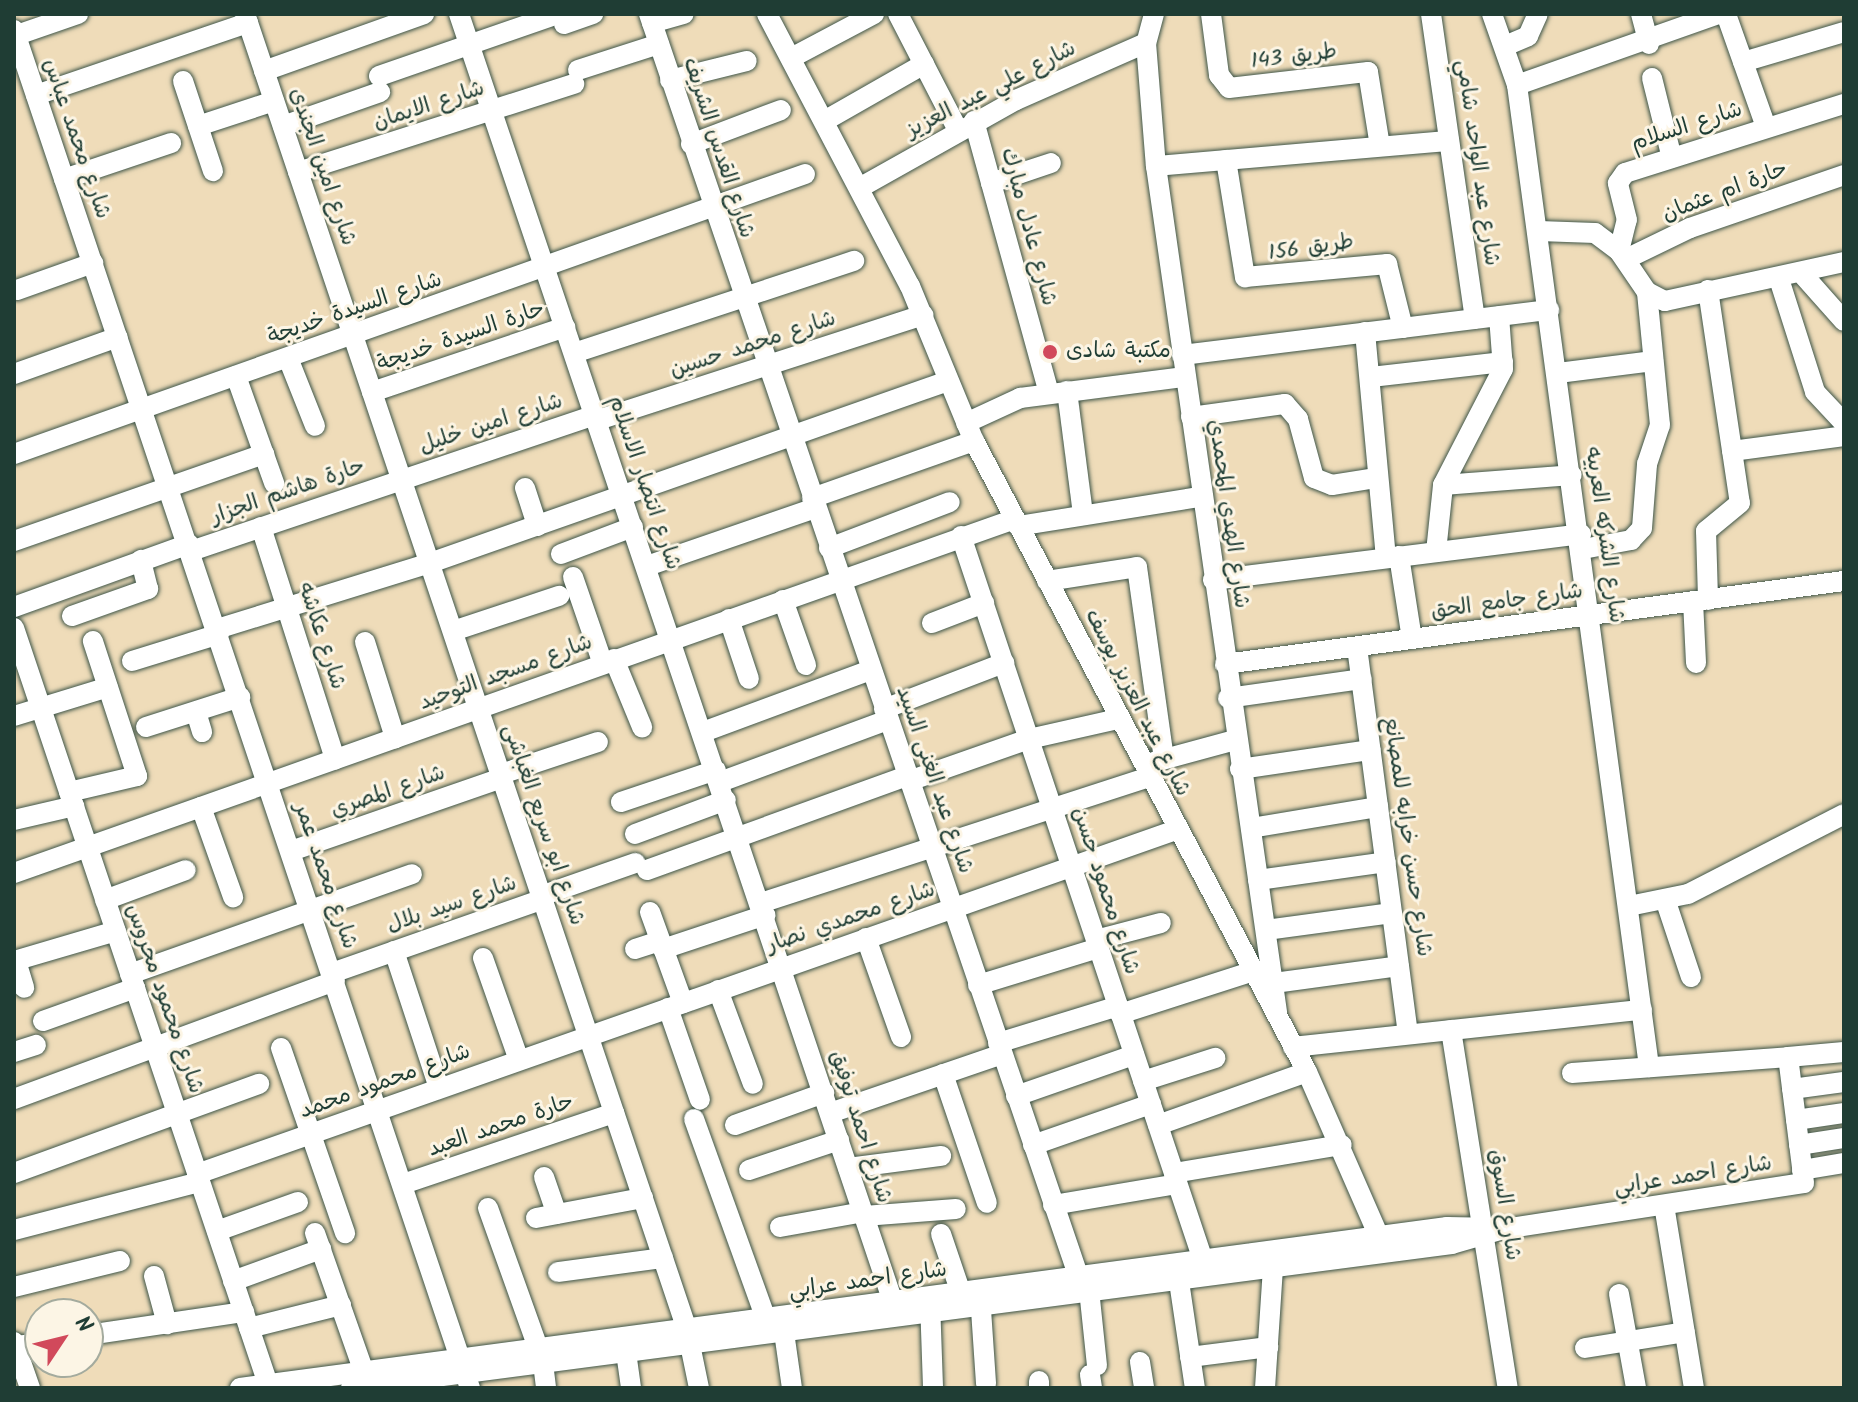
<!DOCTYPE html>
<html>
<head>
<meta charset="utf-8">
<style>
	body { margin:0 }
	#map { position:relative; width:1858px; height:1402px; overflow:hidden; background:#efdcb9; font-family:Kalam,"Playpen Sans Arabic",sans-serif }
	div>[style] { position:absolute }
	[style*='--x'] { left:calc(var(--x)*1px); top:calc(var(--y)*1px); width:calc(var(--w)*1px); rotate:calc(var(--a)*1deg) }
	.roads { filter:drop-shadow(0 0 2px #3e5548) drop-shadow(0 0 2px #3e5548) }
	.minor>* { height:20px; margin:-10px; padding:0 10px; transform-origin:10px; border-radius:10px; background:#fff }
	.dots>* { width:22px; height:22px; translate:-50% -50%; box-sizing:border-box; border:4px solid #fcf5e5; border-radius:50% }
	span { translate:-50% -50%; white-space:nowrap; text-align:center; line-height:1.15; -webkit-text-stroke:6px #fcf5e5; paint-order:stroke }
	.street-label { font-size:22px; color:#1f3d34 }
	.poi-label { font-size:22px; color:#1f3d34 }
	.left { translate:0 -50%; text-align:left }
	.frame { position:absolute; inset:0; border:16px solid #1f3d34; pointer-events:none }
	.north { position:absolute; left:24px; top:1298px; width:80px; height:80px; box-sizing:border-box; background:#fcf5e5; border:2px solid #a4ab9e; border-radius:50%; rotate:55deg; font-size:22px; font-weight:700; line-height:32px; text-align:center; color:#1f3d34 }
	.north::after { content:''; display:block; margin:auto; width:28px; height:36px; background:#d1495b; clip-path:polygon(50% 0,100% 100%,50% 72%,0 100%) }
</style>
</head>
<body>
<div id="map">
	<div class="roads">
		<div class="minor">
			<i style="--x:245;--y:14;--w:1388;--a:71.43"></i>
			<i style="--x:687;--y:1330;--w:59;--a:78.3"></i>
			<i style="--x:459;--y:14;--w:1359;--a:71.38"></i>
			<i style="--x:649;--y:14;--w:1335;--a:71.21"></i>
			<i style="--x:767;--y:14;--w:307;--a:62.3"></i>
			<i style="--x:910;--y:286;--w:168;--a:67.6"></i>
			<i style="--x:974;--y:441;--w:713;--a:62.18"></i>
			<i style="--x:1307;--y:1072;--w:180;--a:66.4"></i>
			<i style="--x:898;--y:14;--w:131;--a:62.7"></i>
			<i style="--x:1154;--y:14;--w:30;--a:105"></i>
			<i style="--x:1146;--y:43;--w:123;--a:85.4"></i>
			<i style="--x:1156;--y:166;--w:855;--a:81.86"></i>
			<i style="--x:1211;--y:14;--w:62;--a:82.5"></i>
			<i style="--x:1219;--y:75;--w:16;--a:52"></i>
			<i style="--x:1229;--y:88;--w:140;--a:-6.6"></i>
			<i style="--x:1368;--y:72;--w:75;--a:80.8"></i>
			<i style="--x:1431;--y:14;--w:308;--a:81.8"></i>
			<i style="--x:1492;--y:14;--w:75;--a:70.6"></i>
			<i style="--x:1517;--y:85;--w:991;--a:82.34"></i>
			<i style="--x:1641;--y:14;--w:31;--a:75"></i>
			<i style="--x:1726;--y:14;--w:120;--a:70.5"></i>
			<i style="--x:652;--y:23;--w:33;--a:-16"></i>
			<i style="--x:564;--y:24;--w:31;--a:-19"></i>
			<i style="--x:14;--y:30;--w:1433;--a:71.44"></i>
			<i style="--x:14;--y:36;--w:68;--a:-19"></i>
			<i style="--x:1505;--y:46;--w:25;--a:-23"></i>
			<i style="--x:1528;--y:36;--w:24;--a:-66"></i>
			<i style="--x:791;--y:58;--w:94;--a:-27.9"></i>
			<i style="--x:1743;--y:62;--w:105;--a:-16.5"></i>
			<i style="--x:578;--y:70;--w:85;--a:-17.8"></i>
			<i style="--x:264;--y:71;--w:170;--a:-19.6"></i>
			<i style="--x:379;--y:76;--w:186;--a:-19.1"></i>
			<i style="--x:1652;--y:78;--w:82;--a:76"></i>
			<i style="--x:670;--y:80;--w:79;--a:-13.9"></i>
			<i style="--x:183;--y:81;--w:95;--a:71.6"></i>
			<i style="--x:1517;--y:85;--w:214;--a:-19.4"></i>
			<i style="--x:36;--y:95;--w:224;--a:-18.8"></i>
			<i style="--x:826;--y:120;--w:113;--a:-29.7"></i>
			<i style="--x:974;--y:121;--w:282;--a:74.6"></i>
			<i style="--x:198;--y:126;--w:80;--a:-18.2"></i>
			<i style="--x:283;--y:126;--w:103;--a:-19.3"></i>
			<i style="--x:691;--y:144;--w:96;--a:-20.7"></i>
			<i style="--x:1226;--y:160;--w:119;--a:80.8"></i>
			<i style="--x:1245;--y:277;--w:143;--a:-5.2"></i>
			<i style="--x:1387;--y:264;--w:66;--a:76"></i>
			<i style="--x:1156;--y:166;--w:294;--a:-4.9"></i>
			<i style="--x:298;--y:172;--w:290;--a:-17.7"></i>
			<i style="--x:64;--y:179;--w:113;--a:-18.6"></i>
			<i style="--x:991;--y:183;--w:63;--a:-18.4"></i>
			<i style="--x:861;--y:187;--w:178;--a:-29.3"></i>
			<i style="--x:1016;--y:100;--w:142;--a:-23.7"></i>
			<i style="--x:1539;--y:231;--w:56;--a:2"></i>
			<i style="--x:1595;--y:233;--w:30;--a:37"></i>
			<i style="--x:1619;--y:251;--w:50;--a:55.7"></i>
			<i style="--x:1647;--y:292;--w:20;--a:27"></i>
			<i style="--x:1665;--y:301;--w:183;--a:-12.3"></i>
			<i style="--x:1619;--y:251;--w:32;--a:-76"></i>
			<i style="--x:1627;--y:220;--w:38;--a:-104"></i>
			<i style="--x:1618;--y:183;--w:12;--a:-55"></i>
			<i style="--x:1625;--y:173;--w:230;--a:-17.5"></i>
			<i style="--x:1626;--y:259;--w:71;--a:-25.8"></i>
			<i style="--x:1690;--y:228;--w:163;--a:-19"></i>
			<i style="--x:1804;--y:276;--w:60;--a:48.4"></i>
			<i style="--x:1780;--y:282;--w:115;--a:72.3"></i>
			<i style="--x:1815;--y:392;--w:42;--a:46.9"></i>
			<i style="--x:17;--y:290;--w:81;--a:-19.6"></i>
			<i style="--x:1708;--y:290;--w:215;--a:81.5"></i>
			<i style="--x:1740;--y:503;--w:44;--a:140.5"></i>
			<i style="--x:1706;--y:531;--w:69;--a:88.3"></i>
			<i style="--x:1365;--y:332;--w:227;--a:84.7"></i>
			<i style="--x:574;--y:353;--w:295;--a:-18.2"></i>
			<i style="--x:1182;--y:355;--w:370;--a:-7"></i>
			<i style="--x:288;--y:358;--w:73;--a:68.3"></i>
			<i style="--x:1558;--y:373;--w:96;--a:-7.2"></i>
			<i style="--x:14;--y:374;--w:110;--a:-19.6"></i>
			<i style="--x:236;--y:376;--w:114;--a:70.4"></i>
			<i style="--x:1371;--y:377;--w:133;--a:-6.5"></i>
			<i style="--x:1067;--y:391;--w:125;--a:82.6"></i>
			<i style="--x:372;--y:392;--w:204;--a:-18.6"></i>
			<i style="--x:1191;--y:417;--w:95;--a:-7.9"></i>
			<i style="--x:1285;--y:404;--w:20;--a:49"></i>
			<i style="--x:1298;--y:419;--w:61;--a:74.8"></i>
			<i style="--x:1314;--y:478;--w:19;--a:21"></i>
			<i style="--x:1332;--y:485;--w:45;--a:-9"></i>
			<i style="--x:598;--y:420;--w:342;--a:-17.9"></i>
			<i style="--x:966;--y:423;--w:60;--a:-24.8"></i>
			<i style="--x:1020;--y:398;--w:166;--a:-7.3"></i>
			<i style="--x:1732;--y:451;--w:113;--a:-7.6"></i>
			<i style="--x:14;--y:454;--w:839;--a:-19.49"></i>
			<i style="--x:1443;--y:485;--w:129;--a:-4.4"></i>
			<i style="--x:525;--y:488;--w:40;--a:72"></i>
			<i style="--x:812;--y:498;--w:172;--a:-19.4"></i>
			<i style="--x:1018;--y:526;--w:184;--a:-9.1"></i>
			<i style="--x:261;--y:527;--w:244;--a:72.3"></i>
			<i style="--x:961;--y:536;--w:763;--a:71.52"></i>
			<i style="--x:14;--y:541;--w:265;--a:-19.2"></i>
			<i style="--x:829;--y:548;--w:129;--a:-20.8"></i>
			<i style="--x:1583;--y:549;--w:49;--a:-10.6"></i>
			<i style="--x:1631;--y:540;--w:16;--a:-47"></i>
			<i style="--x:1642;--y:528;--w:64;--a:-85.5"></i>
			<i style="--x:1647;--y:464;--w:41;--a:-71.6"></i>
			<i style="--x:1660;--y:425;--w:134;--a:-95.6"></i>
			<i style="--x:191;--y:551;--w:426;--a:-18.6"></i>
			<i style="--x:1436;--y:552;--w:67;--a:-84"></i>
			<i style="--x:1443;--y:485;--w:131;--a:-62.7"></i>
			<i style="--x:1503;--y:369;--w:53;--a:-94.3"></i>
			<i style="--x:561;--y:554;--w:77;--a:-20.6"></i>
			<i style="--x:1399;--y:556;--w:84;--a:81.1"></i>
			<i style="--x:647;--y:566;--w:178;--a:-19"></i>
			<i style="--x:573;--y:577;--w:92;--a:71"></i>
			<i style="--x:1213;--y:580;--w:371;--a:-7.1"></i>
			<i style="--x:1047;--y:581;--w:91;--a:-8.8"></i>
			<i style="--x:1137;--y:567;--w:194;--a:82"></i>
			<i style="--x:783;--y:600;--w:69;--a:70.5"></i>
			<i style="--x:1693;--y:601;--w:62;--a:87.2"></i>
			<i style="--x:14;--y:607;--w:186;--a:-19.8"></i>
			<i style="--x:72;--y:616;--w:81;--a:-19.6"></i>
			<i style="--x:148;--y:589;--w:30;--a:-104"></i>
			<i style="--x:729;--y:619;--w:63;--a:71.6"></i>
			<i style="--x:932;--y:623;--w:56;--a:-21"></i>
			<i style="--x:14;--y:628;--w:798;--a:71.43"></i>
			<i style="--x:217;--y:629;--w:223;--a:-17.2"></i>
			<i style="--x:430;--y:563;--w:549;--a:-19.36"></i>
			<i style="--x:453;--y:631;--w:112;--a:-18.3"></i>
			<i style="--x:365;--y:642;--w:101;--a:72.6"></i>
			<i style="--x:1357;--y:647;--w:390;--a:82.5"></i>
			<i style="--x:614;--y:659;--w:74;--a:67.6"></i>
			<i style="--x:132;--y:661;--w:91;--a:-17.2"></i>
			<i style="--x:1225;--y:664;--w:625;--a:-7.64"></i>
			<i style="--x:1228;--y:698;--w:135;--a:-8.1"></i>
			<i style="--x:884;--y:709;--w:129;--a:-21"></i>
			<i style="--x:196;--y:712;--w:21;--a:73"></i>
			<i style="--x:14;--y:716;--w:98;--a:-17.1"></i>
			<i style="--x:146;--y:727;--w:99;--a:-17.7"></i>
			<i style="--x:703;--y:732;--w:179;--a:-20.3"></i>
			<i style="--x:1154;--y:762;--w:84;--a:-15.2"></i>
			<i style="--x:1240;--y:769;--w:132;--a:-8.3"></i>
			<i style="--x:501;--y:774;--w:102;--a:-18.3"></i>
			<i style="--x:909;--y:781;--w:127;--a:-19.3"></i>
			<i style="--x:1029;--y:739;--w:91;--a:-12.7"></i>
			<i style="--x:720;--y:782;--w:179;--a:-20.3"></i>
			<i style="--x:69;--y:792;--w:70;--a:-13.2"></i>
			<i style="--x:137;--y:776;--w:142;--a:-108.1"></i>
			<i style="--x:621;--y:802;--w:100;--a:-18.6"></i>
			<i style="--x:201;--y:807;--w:96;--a:70.4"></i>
			<i style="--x:14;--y:820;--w:62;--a:-13.1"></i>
			<i style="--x:1251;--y:828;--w:129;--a:-9.4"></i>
			<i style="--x:635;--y:834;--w:97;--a:-20.5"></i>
			<i style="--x:291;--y:851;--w:223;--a:-19.1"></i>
			<i style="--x:647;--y:870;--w:276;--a:-19.9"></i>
			<i style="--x:14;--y:873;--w:1062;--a:-19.48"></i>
			<i style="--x:1258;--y:880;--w:129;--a:-8"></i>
			<i style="--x:541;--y:896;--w:100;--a:-19.3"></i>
			<i style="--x:105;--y:900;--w:86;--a:-20.3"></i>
			<i style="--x:1666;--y:902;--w:79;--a:71.6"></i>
			<i style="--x:761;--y:903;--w:407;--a:-18"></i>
			<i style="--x:1629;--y:906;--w:60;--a:-11.5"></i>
			<i style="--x:1688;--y:894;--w:175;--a:-27.1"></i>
			<i style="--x:650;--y:912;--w:97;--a:70.1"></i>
			<i style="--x:1266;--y:930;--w:127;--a:-7.7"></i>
			<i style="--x:866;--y:938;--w:105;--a:70.5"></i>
			<i style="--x:1096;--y:940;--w:67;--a:-14.7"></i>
			<i style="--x:635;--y:949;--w:26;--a:-18"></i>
			<i style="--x:663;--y:949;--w:108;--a:-18.4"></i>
			<i style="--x:394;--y:951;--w:144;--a:71.8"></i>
			<i style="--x:483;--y:958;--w:108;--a:70.6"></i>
			<i style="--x:14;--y:961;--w:106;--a:-16.4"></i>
			<i style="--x:16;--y:961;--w:28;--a:73"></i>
			<i style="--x:332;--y:973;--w:224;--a:-19.3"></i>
			<i style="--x:130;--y:974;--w:299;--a:-19.5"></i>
			<i style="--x:1274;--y:983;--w:126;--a:-7.7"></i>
			<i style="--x:978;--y:985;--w:126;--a:-17.1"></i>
			<i style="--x:718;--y:990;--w:100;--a:69.6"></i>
			<i style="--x:668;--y:1008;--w:97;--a:70.8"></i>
			<i style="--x:1120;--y:1014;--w:138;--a:-17.8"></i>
			<i style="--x:43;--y:1021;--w:98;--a:-19.7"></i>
			<i style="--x:1451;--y:1030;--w:363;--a:81"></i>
			<i style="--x:998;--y:1043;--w:126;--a:-17.1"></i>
			<i style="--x:1293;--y:1047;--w:351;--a:-6.1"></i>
			<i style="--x:281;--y:1048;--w:196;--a:70.9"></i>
			<i style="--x:14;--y:1052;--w:23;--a:-18"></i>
			<i style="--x:1572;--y:1073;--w:217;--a:-4.2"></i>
			<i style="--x:943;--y:1074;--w:136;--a:71.2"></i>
			<i style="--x:1143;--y:1081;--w:76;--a:-17.7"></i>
			<i style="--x:1792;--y:1089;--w:52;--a:-7.7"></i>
			<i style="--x:1016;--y:1096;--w:125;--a:-19.2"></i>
			<i style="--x:14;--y:1099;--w:342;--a:-20.2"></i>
			<i style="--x:830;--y:1113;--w:182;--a:-18.9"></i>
			<i style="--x:694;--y:1119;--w:213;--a:70.2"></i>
			<i style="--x:1796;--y:1120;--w:49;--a:-8.3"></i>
			<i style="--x:735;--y:1125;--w:95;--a:-19.8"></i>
			<i style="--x:1158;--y:1125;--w:158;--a:-19.6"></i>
			<i style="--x:1033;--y:1145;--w:125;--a:-19.2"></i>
			<i style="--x:1799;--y:1145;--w:46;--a:-8.8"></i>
			<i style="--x:848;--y:1168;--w:94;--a:-7.4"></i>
			<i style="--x:749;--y:1170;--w:95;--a:-18.4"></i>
			<i style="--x:1802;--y:1170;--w:43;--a:-9.5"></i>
			<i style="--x:14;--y:1173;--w:261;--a:-20"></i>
			<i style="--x:1174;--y:1173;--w:170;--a:-9.5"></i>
			<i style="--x:197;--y:1174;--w:1038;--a:-19.36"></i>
			<i style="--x:544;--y:1177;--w:39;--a:71"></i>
			<i style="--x:403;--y:1184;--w:223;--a:-18.6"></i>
			<i style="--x:1053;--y:1205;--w:126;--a:-9.6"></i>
			<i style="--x:1664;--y:1205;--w:185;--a:80.7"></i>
			<i style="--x:488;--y:1208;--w:149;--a:70.3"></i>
			<i style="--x:864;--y:1216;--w:92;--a:-4.4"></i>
			<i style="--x:536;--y:1218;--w:109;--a:-10.6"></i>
			<i style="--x:780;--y:1227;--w:84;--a:-10.2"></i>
			<i style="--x:14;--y:1230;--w:192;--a:-14.5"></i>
			<i style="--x:217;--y:1231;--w:86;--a:-19.7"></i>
			<i style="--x:315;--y:1233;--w:147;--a:70.6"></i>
			<i style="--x:941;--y:1234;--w:62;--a:71.3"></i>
			<i style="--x:1177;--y:1268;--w:121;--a:81.5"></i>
			<i style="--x:558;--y:1272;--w:106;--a:-7.6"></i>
			<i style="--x:154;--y:1276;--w:50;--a:74.8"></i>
			<i style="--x:1088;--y:1280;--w:86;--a:84"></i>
			<i style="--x:233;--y:1281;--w:94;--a:-20"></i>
			<i style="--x:14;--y:1287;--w:109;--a:-13.8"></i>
			<i style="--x:1619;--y:1294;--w:96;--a:79.7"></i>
			<i style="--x:980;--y:1295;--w:89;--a:86.1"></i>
			<i style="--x:930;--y:1301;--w:87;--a:88"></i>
			<i style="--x:249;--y:1328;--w:95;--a:-14"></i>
			<i style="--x:784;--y:1332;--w:57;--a:81.9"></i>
			<i style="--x:88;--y:1335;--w:158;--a:-8.4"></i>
			<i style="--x:14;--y:1342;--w:49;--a:70.8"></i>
			<i style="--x:16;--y:1346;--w:24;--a:-7"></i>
			<i style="--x:1585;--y:1348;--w:101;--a:-9.1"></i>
			<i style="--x:626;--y:1352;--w:36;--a:82"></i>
			<i style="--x:1190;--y:1357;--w:79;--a:-7.3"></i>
			<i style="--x:1140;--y:1362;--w:26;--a:81"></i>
			<i style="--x:543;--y:1363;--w:25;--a:83"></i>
			<i style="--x:1090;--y:1375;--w:13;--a:81"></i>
			<i style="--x:1039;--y:1381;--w:7;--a:90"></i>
			<i style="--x:240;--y:1388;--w:1218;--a:-7.6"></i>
			<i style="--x:1447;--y:1227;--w:52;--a:1.1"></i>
			<i style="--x:351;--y:1388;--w:1110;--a:-7.45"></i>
			<i style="--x:1452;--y:1244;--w:53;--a:-16.4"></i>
			<i style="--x:1503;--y:1229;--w:304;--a:-8.7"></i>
			<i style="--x:1804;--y:1183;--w:127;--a:-97.2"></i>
			<i style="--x:1788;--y:1057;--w:56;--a:-5.1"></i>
			<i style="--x:1265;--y:1388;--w:119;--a:-86.2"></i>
		</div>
	</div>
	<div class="dots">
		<i style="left:1050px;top:352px;background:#d1495b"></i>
	</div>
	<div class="street-label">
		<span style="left:1294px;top:57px;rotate:-7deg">طريق 143</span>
		<span style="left:991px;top:90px;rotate:-27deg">شارع علي عبد العزيز</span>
		<span style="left:429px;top:106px;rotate:-18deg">شارع الايمان</span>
		<span style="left:1687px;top:127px;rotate:-18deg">شارع السلام</span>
		<span style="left:76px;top:139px;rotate:71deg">شارع محمد عباس</span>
		<span style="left:718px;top:148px;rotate:72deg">شارع القدس الشريف</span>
		<span style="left:1477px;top:163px;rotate:82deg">شارع عبد الواحد شامي</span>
		<span style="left:322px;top:167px;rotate:71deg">شارع امين الجندى</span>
		<span style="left:1725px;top:192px;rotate:-21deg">حارة ام عثمان</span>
		<span style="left:1028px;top:227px;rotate:75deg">شارع عادل مبارك</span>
		<span style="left:1311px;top:248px;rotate:-8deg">طريق 156</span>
		<span style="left:355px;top:309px;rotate:-19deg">شارع السيدة خديجة</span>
		<span style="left:461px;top:337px;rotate:-19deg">حارة السيدة خديجة</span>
		<span style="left:753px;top:345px;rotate:-18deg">شارع محمد حسين</span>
		<span style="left:491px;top:424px;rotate:-18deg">شارع امين خليل</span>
		<span style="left:644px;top:483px;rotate:71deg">شارع انتصار الاسلام</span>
		<span style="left:288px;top:492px;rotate:-19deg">حارة هاشم الجزار</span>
		<span style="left:1228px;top:514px;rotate:82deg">شارع الهدي المحمدي</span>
		<span style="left:1604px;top:535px;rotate:82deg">شارع الشركه العربيه</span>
		<span style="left:1507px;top:602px;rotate:-8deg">شارع جامع الحق</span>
		<span style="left:321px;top:636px;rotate:72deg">شارع عكاشه</span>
		<span style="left:506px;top:673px;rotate:-20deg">شارع مسجد التوحيد</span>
		<span style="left:1137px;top:703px;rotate:63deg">شارع عبد العزيز يوسف</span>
		<span style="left:934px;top:780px;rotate:71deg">شارع عبد الغنى السيد</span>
		<span style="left:388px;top:792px;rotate:-19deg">شارع المصري</span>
		<span style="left:543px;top:825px;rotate:71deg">شارع ابو سريع الغباشى</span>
		<span style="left:1407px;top:837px;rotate:82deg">شارع حسن خرابه للمصانع</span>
		<span style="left:325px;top:876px;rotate:71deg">شارع محمد عمر</span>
		<span style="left:1105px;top:891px;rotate:72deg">شارع محمود حسن</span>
		<span style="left:452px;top:905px;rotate:-19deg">شارع سيد بلال</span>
		<span style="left:851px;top:918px;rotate:-19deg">شارع محمدي نصار</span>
		<span style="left:164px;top:999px;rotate:71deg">شارع محمود محروس</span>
		<span style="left:385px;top:1082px;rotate:-20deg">شارع محمود محمد</span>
		<span style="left:501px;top:1126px;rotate:-19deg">حارة محمد العبد</span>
		<span style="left:860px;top:1127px;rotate:72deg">شارع احمد توفيق</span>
		<span style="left:1693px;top:1176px;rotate:-9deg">شارع احمد عرابي</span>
		<span style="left:1504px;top:1205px;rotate:81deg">شارع السوق</span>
		<span style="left:868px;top:1281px;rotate:-8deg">شارع احمد عرابي</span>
	</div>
	<div class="poi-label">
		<span class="left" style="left:1066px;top:352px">مكتبة شادى</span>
	</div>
	<div class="frame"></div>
	<div class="north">N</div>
</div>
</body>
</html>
